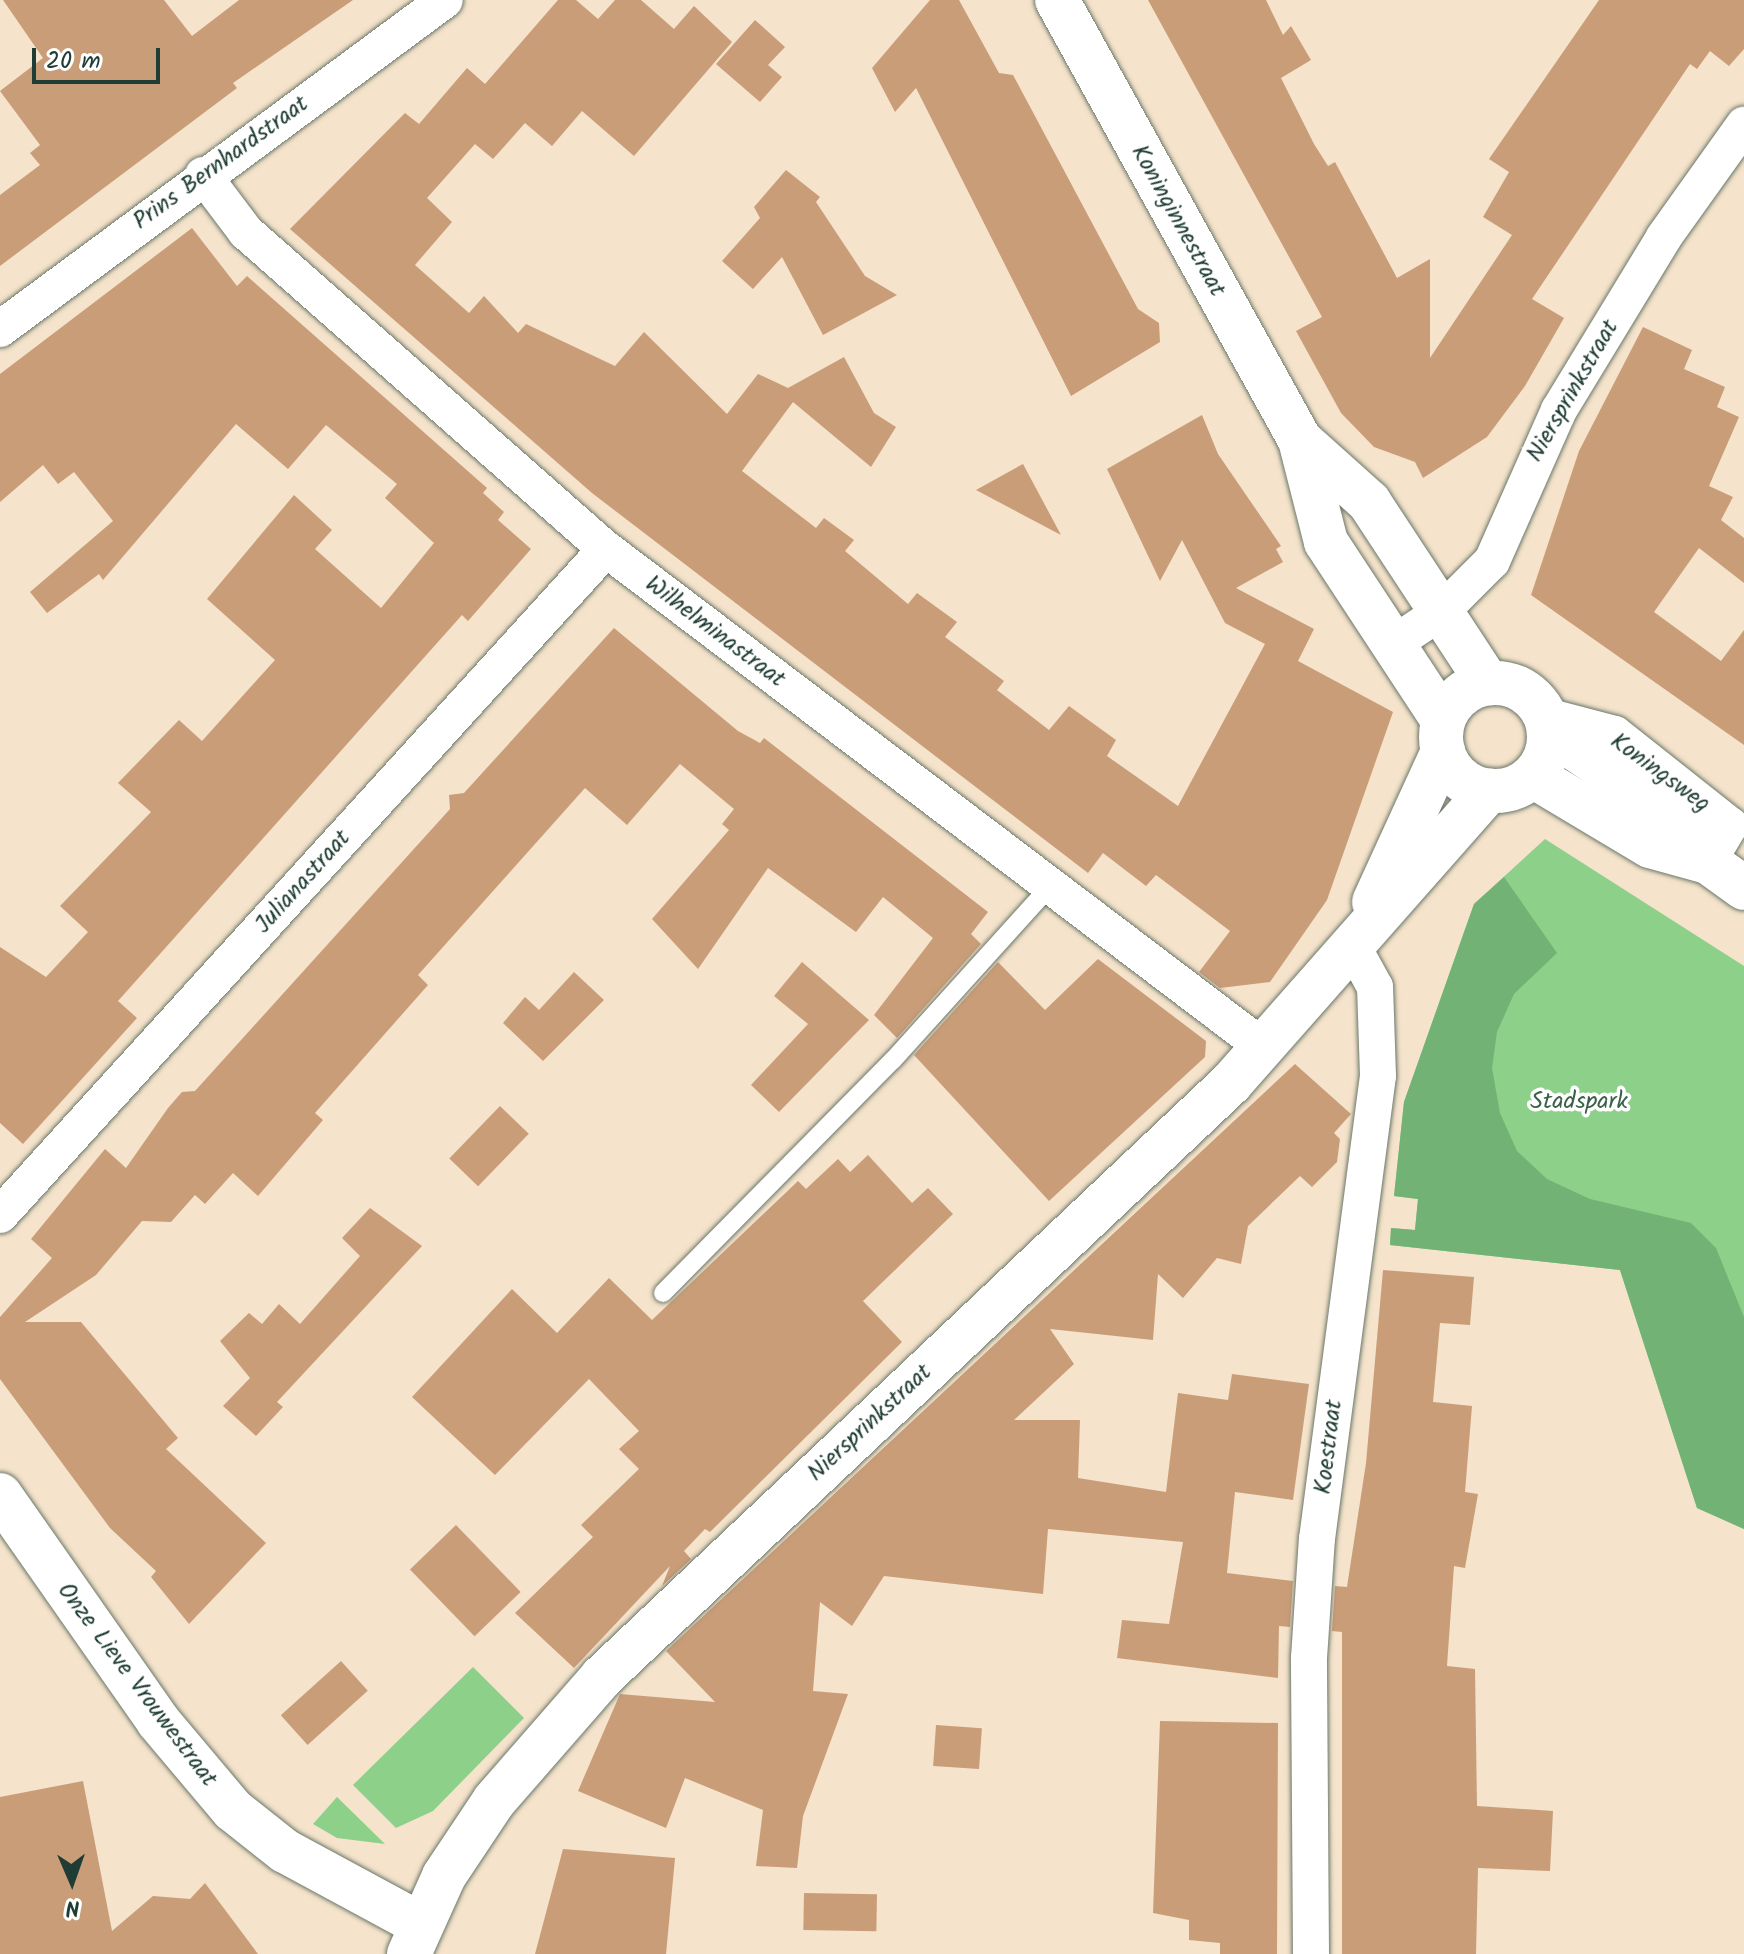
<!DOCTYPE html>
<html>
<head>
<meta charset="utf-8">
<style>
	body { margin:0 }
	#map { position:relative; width:1744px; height:1954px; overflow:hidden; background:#f5e3cb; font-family:Kalam,sans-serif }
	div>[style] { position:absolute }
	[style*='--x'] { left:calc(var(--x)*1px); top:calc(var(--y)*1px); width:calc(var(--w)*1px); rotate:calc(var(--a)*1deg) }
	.green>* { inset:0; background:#8dd089 }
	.forest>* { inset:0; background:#72b275 }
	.building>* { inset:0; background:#ca9d79; transform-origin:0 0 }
	.roads { filter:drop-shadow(0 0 2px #6a7769) drop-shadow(0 0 2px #6a7769) }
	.service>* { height:18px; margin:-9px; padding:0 9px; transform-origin:9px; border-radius:9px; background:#fff }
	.minor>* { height:36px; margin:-18px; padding:0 18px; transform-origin:18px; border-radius:18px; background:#fff }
	.tertiary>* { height:44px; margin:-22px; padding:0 22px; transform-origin:22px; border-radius:22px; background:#fff }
	.secondary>* { height:44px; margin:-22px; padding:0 22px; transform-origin:22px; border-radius:22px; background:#fff }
	.secondary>.ring { margin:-22px; padding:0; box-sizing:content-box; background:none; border:44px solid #fff; border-radius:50% }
	span { translate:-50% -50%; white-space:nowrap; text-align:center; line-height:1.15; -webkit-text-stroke:7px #fff; paint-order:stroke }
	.street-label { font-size:24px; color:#1f3d34 }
	.park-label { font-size:24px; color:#3a6249 }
	.north { position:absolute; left:32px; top:1842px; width:80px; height:80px; -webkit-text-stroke:6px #fff; paint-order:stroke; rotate:178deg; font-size:22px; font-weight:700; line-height:32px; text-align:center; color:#1f3d34 }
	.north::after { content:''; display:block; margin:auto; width:28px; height:36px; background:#1f3d34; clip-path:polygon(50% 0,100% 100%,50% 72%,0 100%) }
	.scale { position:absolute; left:32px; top:48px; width:128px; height:36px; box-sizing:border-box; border:4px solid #1f3d34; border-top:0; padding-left:10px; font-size:24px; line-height:28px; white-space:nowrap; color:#1f3d34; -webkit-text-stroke:6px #fff; paint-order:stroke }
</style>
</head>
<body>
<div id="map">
	<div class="green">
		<i style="clip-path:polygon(1545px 839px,1744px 966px,1744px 1529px,1697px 1508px,1620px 1270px,1390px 1245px,1391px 1228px,1415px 1230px,1418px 1199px,1394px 1196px,1404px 1102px,1474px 904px)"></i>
		<i style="clip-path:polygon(473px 1667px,524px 1718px,433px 1811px,396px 1828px,353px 1785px)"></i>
		<i style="clip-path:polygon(337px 1797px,385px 1844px,337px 1838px,313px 1824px)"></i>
	</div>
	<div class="forest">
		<i style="clip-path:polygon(1504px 877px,1557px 953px,1514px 994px,1497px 1032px,1492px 1068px,1500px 1113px,1517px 1151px,1547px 1179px,1590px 1199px,1691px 1223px,1716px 1248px,1744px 1317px,1744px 1529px,1697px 1508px,1620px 1270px,1390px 1245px,1391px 1228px,1415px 1230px,1418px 1199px,1394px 1196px,1404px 1102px,1474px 904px)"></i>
	</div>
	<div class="building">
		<i style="clip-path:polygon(3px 0,164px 0,192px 36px,239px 0,353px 0,233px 83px,237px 88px,0 266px,0 195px,40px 165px,30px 153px,40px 145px,0 91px,43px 58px)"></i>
		<i style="clip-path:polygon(558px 0,576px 0,598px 19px,615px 0,641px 0,674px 29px,694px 6px,732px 42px,634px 156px,582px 111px,552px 146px,525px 123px,493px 159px,475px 144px,427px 198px,452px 222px,415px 265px,469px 313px,484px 296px,518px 333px,526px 324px,615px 366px,644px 332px,727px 414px,758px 374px,788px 388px,844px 357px,874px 413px,896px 427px,871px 467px,793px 402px,742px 471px,816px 528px,824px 518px,854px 540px,845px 551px,908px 604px,917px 593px,957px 622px,945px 637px,1004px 681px,997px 690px,1049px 730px,1069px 706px,1116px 740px,1107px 756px,1178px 806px,1265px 644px,1225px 623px,1182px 540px,1160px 581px,1107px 469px,1202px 415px,1218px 454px,1281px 546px,1276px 549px,1283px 562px,1236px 588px,1314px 629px,1298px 661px,1393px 712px,1327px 900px,1270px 982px,1220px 988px,1199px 972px,1230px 931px,1156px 875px,1146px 886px,1103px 853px,1088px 873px,592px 493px,290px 229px,405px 113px,419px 124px,467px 68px,485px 84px)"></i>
		<i style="clip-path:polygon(930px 0,959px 0,999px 73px,1013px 75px,1138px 309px,1159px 323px,1160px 342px,1071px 396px,916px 88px,895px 112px,872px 68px)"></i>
		<i style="clip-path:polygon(1148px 0,1266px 0,1283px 35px,1291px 26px,1311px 60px,1281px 78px,1314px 144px,1328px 166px,1335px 162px,1397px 278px,1430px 259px,1430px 358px,1512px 235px,1483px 217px,1509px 172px,1489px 159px,1599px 0,1744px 0,1744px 49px,1729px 66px,1710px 51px,1697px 69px,1690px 64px,1532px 299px,1564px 318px,1525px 386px,1487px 437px,1423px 478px,1415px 462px,1374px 447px,1341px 413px,1296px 331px,1322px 317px)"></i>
		<i style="clip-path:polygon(755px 20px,785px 47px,768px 65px,782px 77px,760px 102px,716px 64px)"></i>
		<i style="clip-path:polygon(786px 170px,820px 197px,816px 202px,865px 276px,897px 295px,823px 335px,782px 257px,753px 289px,722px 261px,760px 218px,754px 207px)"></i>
		<i style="clip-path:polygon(192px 228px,237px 286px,247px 276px,487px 488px,483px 493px,504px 512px,498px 520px,531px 549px,468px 621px,462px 615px,118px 1001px,137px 1018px,23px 1144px,0 1123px,0 947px,46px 977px,88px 932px,60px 906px,151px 812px,118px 783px,179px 720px,202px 741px,275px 660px,207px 599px,294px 495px,332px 530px,315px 549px,381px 608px,434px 543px,385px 498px,397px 484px,326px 425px,288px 469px,236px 424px,103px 580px,99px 574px,47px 613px,30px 592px,113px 521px,74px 472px,58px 484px,43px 465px,0 502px,0 374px)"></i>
		<i style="clip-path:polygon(1643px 327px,1692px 350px,1684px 369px,1725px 387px,1717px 407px,1739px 417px,1709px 486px,1733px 497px,1721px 520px,1744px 538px,1744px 583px,1699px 548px,1654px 612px,1721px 661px,1744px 630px,1744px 745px,1531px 595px,1579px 451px)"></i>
		<i style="clip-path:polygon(1023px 464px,1061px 535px,976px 490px)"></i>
		<i style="clip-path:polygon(614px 628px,738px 731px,760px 743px,764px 738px,988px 912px,971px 934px,981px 944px,897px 1038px,874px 1015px,933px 938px,883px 897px,856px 932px,768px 868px,698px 969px,652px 919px,729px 830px,722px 824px,734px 809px,680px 764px,627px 825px,585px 788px,418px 975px,428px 985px,315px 1113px,323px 1120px,258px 1196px,233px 1173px,205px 1204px,195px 1195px,171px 1222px,142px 1221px,96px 1275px,25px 1322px,81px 1322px,178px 1438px,166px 1449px,266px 1543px,189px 1624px,151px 1577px,156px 1571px,110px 1528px,0 1379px,0 1317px,52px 1258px,31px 1239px,105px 1149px,126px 1168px,168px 1108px,182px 1092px,195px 1091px,450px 809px,449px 795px,464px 793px)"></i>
		<i style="clip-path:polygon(1098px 959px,1206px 1041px,1205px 1057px,1049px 1201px,914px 1055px,998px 962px,1045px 1010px)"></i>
		<i style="clip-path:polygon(802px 962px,869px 1020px,779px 1112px,751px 1085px,808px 1024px,774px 996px)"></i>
		<i style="clip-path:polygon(574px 972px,604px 1000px,543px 1061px,503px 1023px,525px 997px,539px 1010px)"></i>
		<i style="clip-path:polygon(1295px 1064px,1351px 1114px,1334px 1133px,1340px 1139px,1337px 1162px,1312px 1187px,1300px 1176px,1248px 1226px,1241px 1264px,1217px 1258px,1183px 1298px,1158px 1274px,1153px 1340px,1050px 1329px,1074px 1364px,1014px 1420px,1080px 1420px,1078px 1478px,1166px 1492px,1178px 1393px,1228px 1400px,1232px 1374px,1309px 1384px,1293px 1500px,1235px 1492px,1227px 1573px,1293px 1581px,1290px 1627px,1279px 1626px,1278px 1678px,1117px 1658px,1122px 1620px,1169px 1624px,1183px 1542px,1048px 1529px,1043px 1594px,884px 1576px,852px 1626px,820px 1602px,813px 1691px,848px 1694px,803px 1816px,797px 1868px,756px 1866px,763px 1810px,685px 1778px,666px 1828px,578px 1791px,620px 1694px,715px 1702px,666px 1651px)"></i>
		<i style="left:500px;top:1106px;width:40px;height:73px;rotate:44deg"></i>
		<i style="clip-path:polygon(868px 1155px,912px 1203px,928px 1188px,953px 1214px,863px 1301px,902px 1342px,710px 1532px,705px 1529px,684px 1551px,691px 1559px,662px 1586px,670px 1566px,574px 1668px,515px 1613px,593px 1537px,581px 1525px,639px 1469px,619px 1449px,639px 1431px,589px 1379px,495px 1475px,412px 1397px,512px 1289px,557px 1333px,609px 1278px,652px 1320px,798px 1181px,806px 1189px,838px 1159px,850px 1172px)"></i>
		<i style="clip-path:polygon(370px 1208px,422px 1246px,277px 1402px,283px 1407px,256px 1436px,223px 1406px,250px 1378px,220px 1341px,249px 1313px,262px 1324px,279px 1304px,300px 1324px,360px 1256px,342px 1238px)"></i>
		<i style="clip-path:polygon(1383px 1270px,1474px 1277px,1470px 1325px,1440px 1323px,1433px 1402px,1472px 1406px,1465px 1492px,1478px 1494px,1465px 1568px,1454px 1566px,1447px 1666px,1475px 1669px,1477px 1806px,1553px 1811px,1550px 1871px,1478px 1868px,1476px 1954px,1342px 1954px,1342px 1632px,1332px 1631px,1335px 1586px,1347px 1587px,1366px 1463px)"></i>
		<i style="left:456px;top:1525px;width:93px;height:64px;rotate:46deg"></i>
		<i style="left:341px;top:1661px;width:40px;height:81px;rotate:48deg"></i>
		<i style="clip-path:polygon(1160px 1721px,1278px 1723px,1277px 1954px,1220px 1954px,1220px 1943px,1189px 1940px,1189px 1920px,1153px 1913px)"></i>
		<i style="left:936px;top:1725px;width:46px;height:41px;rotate:4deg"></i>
		<i style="clip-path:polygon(83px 1781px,112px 1931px,153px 1896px,190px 1899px,205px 1883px,258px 1954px,0 1954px,0 1797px)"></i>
		<i style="clip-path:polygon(563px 1849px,675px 1858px,666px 1954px,535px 1954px)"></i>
		<i style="left:804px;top:1893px;width:73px;height:37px;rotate:1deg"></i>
	</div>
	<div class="roads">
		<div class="service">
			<i style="--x:663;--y:1293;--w:327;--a:-45.4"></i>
			<i style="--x:893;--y:1060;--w:234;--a:-47.9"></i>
		</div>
		<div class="minor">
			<i style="--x:203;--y:175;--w:71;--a:53"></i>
			<i style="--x:246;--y:232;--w:480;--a:41.4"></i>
			<i style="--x:606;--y:549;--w:824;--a:37.16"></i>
			<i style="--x:0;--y:329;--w:553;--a:-36.48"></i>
			<i style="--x:1393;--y:644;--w:58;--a:-33.7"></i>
			<i style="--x:1441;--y:612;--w:72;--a:-45"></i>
			<i style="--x:1492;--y:561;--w:165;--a:-66.1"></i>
			<i style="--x:1559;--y:410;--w:202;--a:-58.7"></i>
			<i style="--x:1664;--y:237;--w:138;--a:-54.5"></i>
			<i style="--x:1546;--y:716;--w:71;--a:14.6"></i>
			<i style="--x:1615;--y:734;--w:147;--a:38.4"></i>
			<i style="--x:1730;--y:825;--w:43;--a:120.7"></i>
			<i style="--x:0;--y:1215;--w:900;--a:-47.7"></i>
			<i style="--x:1311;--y:1954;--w:296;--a:-90.4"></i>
			<i style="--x:1309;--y:1658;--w:119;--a:-86.2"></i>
			<i style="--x:1317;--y:1539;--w:467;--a:-82.5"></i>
			<i style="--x:1378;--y:1076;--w:89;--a:-91.9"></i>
			<i style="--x:1375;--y:987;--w:46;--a:-118.8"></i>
		</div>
		<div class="tertiary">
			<i style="--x:0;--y:1495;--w:276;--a:55"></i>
			<i style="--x:158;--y:1721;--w:116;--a:49.9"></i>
			<i style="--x:233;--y:1810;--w:66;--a:38.3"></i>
			<i style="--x:285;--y:1851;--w:153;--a:28.4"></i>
		</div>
		<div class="secondary">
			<i style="--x:1057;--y:0;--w:503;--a:61.09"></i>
			<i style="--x:1300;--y:440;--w:105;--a:75.7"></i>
			<i style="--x:1326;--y:542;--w:213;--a:56.7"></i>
			<i style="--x:1300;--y:440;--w:93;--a:41.9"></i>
			<i style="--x:1369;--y:502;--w:217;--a:56.7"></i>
			<i class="ring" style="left:1441px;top:683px;width:64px;height:64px"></i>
			<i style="--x:1550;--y:732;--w:140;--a:33.9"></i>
			<i style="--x:1666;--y:810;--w:67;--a:51.1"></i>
			<i style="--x:1708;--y:862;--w:44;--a:35.8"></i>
			<i style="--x:1533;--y:776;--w:136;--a:30.9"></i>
			<i style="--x:1650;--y:846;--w:60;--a:15.4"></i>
			<i style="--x:1374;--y:902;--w:166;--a:-65.4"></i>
			<i style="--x:409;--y:1954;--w:85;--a:-65.8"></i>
			<i style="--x:444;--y:1876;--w:90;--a:-56.3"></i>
			<i style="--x:494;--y:1801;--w:164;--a:-48.9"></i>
			<i style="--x:602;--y:1677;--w:865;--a:-43.36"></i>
			<i style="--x:1231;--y:1083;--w:390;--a:-48.6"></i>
		</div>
	</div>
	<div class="street-label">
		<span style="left:221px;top:163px;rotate:-36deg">Prins Bernhardstraat</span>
		<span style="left:1178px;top:221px;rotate:61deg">Koninginnestraat</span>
		<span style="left:1573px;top:391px;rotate:-60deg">Niersprinkstraat</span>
		<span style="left:715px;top:632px;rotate:37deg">Wilhelminastraat</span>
		<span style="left:1660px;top:773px;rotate:36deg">Koningsweg</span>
		<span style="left:303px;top:882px;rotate:-48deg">Julianastraat</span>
		<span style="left:870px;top:1423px;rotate:-43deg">Niersprinkstraat</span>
		<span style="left:1329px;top:1447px;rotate:-83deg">Koestraat</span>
		<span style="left:137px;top:1685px;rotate:53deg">Onze Lieve Vrouwestraat</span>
	</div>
	<div class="park-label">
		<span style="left:1579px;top:1102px">Stadspark</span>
	</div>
	<div class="north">N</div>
	<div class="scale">20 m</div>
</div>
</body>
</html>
